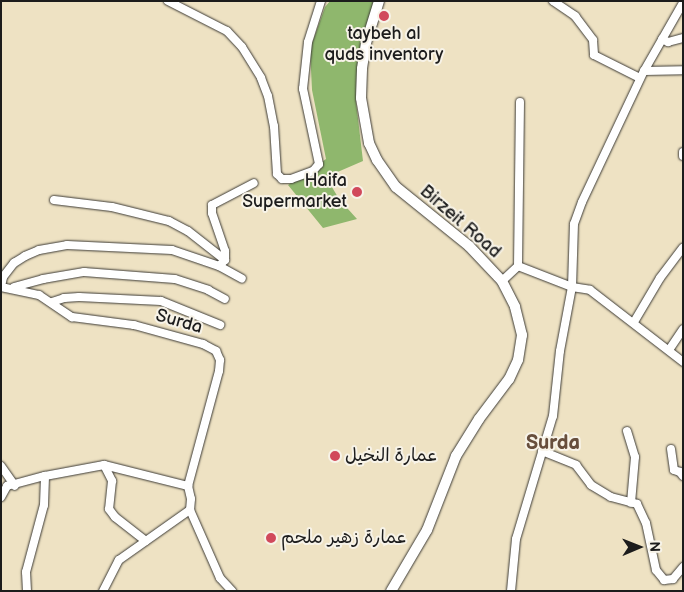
<!DOCTYPE html>
<html>
<head>
<meta charset="utf-8">
<style>
	body { margin:0 }
	#map { position:relative; width:684px; height:592px; overflow:hidden; background:#eee2c3; font-family:"Balsamiq Sans","Playpen Sans Arabic",sans-serif }
	div>[style] { position:absolute }
	[style*='--x'] { left:calc(var(--x)*1px); top:calc(var(--y)*1px); width:calc(var(--w)*1px); rotate:calc(var(--a)*1deg) }
	.forest>* { inset:0; background:#8fb76d }
	.roads { filter:drop-shadow(0 0 1px #3c3a35) drop-shadow(0 0 1px #3c3a35) }
	.minor>* { height:8px; margin:-4px; padding:0 4px; transform-origin:4px; border-radius:4px; background:#fff }
	.major>* { height:10px; margin:-5px; padding:0 5px; transform-origin:5px; border-radius:5px; background:#fff }
	.dots>* { width:14px; height:14px; translate:-50% -50%; box-sizing:border-box; border:2px solid #f7f3e8; border-radius:50% }
	span { translate:-50% -50%; white-space:nowrap; text-align:center; line-height:1.15; -webkit-text-stroke:4px #f7f3e8; paint-order:stroke }
	.poi-label { font-size:18px; color:#1c1c1c }
	.right { translate:-100% -50%; text-align:right }
	.left { translate:0 -50%; text-align:left }
	.street-label { font-size:18px; color:#1c1c1c }
	.quarter-label { font-size:20px; color:#674e3c; font-weight:700 }
	.frame { position:absolute; inset:0; border:2px solid #1c1c1c; pointer-events:none }
	.north { position:absolute; left:614px; top:522px; width:50px; height:50px; -webkit-text-stroke:4px #f7f3e8; paint-order:stroke; rotate:89deg; font-size:14px; font-weight:700; line-height:20px; text-align:center; color:#1c1c1c }
	.north::after { content:''; display:block; margin:auto; width:18px; height:22px; background:#1c1c1c; clip-path:polygon(50% 0,100% 100%,50% 72%,0 100%) }
</style>
</head>
<body>
<div id="map">
	<div class="forest">
		<i style="clip-path:polygon(330px 1px,379px 1px,359px 52px,356px 102px,363px 161px,326px 177px,339px 199px,357px 219px,323px 228px,288px 185px,326px 159px,312px 90px,310px 49px,325px 7px)"></i>
	</div>
	<div class="roads">
		<div class="minor">
			<i style="--x:168;--y:1;--w:66;--a:27"></i>
			<i style="--x:227;--y:31;--w:22;--a:47"></i>
			<i style="--x:242;--y:47;--w:36;--a:58"></i>
			<i style="--x:261;--y:78;--w:19;--a:69"></i>
			<i style="--x:268;--y:96;--w:31;--a:79"></i>
			<i style="--x:274;--y:126;--w:48;--a:86.4"></i>
			<i style="--x:277;--y:174;--w:7;--a:45"></i>
			<i style="--x:282;--y:179;--w:9;--a:0"></i>
			<i style="--x:291;--y:179;--w:23;--a:-20"></i>
			<i style="--x:313;--y:171;--w:9;--a:-49"></i>
			<i style="--x:319;--y:164;--w:77;--a:-102"></i>
			<i style="--x:303;--y:89;--w:47;--a:-83.9"></i>
			<i style="--x:308;--y:42;--w:43;--a:-72.4"></i>
			<i style="--x:553;--y:1;--w:27;--a:34"></i>
			<i style="--x:575;--y:16;--w:30;--a:53"></i>
			<i style="--x:593;--y:40;--w:15;--a:86"></i>
			<i style="--x:594;--y:55;--w:51;--a:26.6"></i>
			<i style="--x:662;--y:39;--w:7;--a:27"></i>
			<i style="--x:668;--y:42;--w:16;--a:-15"></i>
			<i style="--x:644;--y:71;--w:39;--a:-1"></i>
			<i style="--x:683;--y:152;--w:4;--a:90"></i>
			<i style="--x:54;--y:200;--w:58;--a:6.9"></i>
			<i style="--x:112;--y:207;--w:59;--a:13.8"></i>
			<i style="--x:169;--y:221;--w:21;--a:28"></i>
			<i style="--x:188;--y:231;--w:47;--a:38.1"></i>
			<i style="--x:225;--y:260;--w:8;--a:135"></i>
			<i style="--x:225;--y:260;--w:9;--a:-90"></i>
			<i style="--x:225;--y:251;--w:40;--a:-108.9"></i>
			<i style="--x:212;--y:213;--w:8;--a:-90"></i>
			<i style="--x:212;--y:205;--w:47;--a:-27.6"></i>
			<i style="--x:518;--y:266;--w:164;--a:-89.3"></i>
			<i style="--x:502;--y:281;--w:22;--a:-43"></i>
			<i style="--x:518;--y:266;--w:58;--a:21.3"></i>
			<i style="--x:572;--y:287;--w:18;--a:9"></i>
			<i style="--x:590;--y:290;--w:118;--a:37.7"></i>
			<i style="--x:1;--y:286;--w:9;--a:-77"></i>
			<i style="--x:3;--y:277;--w:18;--a:-52"></i>
			<i style="--x:14;--y:263;--w:13;--a:-32"></i>
			<i style="--x:25;--y:256;--w:15;--a:-23"></i>
			<i style="--x:39;--y:250;--w:28;--a:-10"></i>
			<i style="--x:67;--y:245;--w:105;--a:2.7"></i>
			<i style="--x:172;--y:250;--w:50;--a:18.8"></i>
			<i style="--x:219;--y:266;--w:26;--a:29"></i>
			<i style="--x:1;--y:287;--w:39;--a:12"></i>
			<i style="--x:39;--y:295;--w:40;--a:34"></i>
			<i style="--x:72;--y:317;--w:63;--a:7.4"></i>
			<i style="--x:134;--y:325;--w:72;--a:15.4"></i>
			<i style="--x:203;--y:344;--w:15;--a:28"></i>
			<i style="--x:216;--y:351;--w:10;--a:66"></i>
			<i style="--x:220;--y:360;--w:11;--a:95"></i>
			<i style="--x:219;--y:371;--w:119;--a:105.1"></i>
			<i style="--x:188;--y:486;--w:13;--a:77"></i>
			<i style="--x:191;--y:499;--w:11;--a:95"></i>
			<i style="--x:190;--y:510;--w:74;--a:66.2"></i>
			<i style="--x:220;--y:578;--w:18;--a:47"></i>
			<i style="--x:14;--y:287;--w:30;--a:-15"></i>
			<i style="--x:43;--y:279;--w:42;--a:-9.7"></i>
			<i style="--x:84;--y:272;--w:91;--a:4.4"></i>
			<i style="--x:175;--y:279;--w:35;--a:18"></i>
			<i style="--x:208;--y:290;--w:19;--a:28"></i>
			<i style="--x:52;--y:302;--w:13;--a:-18"></i>
			<i style="--x:64;--y:298;--w:15;--a:-4"></i>
			<i style="--x:79;--y:297;--w:82;--a:2.8"></i>
			<i style="--x:161;--y:301;--w:64;--a:22.1"></i>
			<i style="--x:634;--y:322;--w:51;--a:-59.4"></i>
			<i style="--x:660;--y:278;--w:38;--a:-53"></i>
			<i style="--x:669;--y:350;--w:25;--a:-56"></i>
			<i style="--x:627;--y:431;--w:27;--a:73"></i>
			<i style="--x:635;--y:457;--w:46;--a:95"></i>
			<i style="--x:671;--y:449;--w:21;--a:82"></i>
			<i style="--x:674;--y:470;--w:6;--a:18"></i>
			<i style="--x:680;--y:472;--w:5;--a:53"></i>
			<i style="--x:542;--y:451;--w:37;--a:22"></i>
			<i style="--x:576;--y:465;--w:25;--a:53"></i>
			<i style="--x:591;--y:485;--w:23;--a:31"></i>
			<i style="--x:611;--y:497;--w:27;--a:15"></i>
			<i style="--x:637;--y:504;--w:21;--a:65"></i>
			<i style="--x:646;--y:523;--w:48;--a:78"></i>
			<i style="--x:656;--y:570;--w:13;--a:51"></i>
			<i style="--x:664;--y:580;--w:9;--a:-6"></i>
			<i style="--x:673;--y:579;--w:16;--a:-50"></i>
			<i style="--x:104;--y:465;--w:18;--a:63"></i>
			<i style="--x:112;--y:481;--w:28;--a:96"></i>
			<i style="--x:109;--y:509;--w:10;--a:53"></i>
			<i style="--x:115;--y:517;--w:39;--a:38"></i>
			<i style="--x:1;--y:466;--w:24;--a:55"></i>
			<i style="--x:1;--y:497;--w:13;--a:-61"></i>
			<i style="--x:7;--y:486;--w:39;--a:-15"></i>
			<i style="--x:45;--y:476;--w:60;--a:-10.6"></i>
			<i style="--x:104;--y:465;--w:87;--a:14"></i>
			<i style="--x:27;--y:591;--w:19;--a:-93"></i>
			<i style="--x:26;--y:572;--w:69;--a:-75"></i>
			<i style="--x:44;--y:505;--w:29;--a:-88"></i>
			<i style="--x:103;--y:591;--w:35;--a:-63"></i>
			<i style="--x:119;--y:560;--w:87;--a:-35.2"></i>
			<i style="--x:511;--y:591;--w:52;--a:-84.5"></i>
			<i style="--x:516;--y:539;--w:128;--a:-73.3"></i>
			<i style="--x:553;--y:416;--w:65;--a:-83.9"></i>
			<i style="--x:560;--y:351;--w:65;--a:-79.4"></i>
			<i style="--x:572;--y:287;--w:63;--a:-88.2"></i>
			<i style="--x:574;--y:224;--w:23;--a:-70"></i>
			<i style="--x:582;--y:202;--w:145;--a:-64.7"></i>
			<i style="--x:644;--y:71;--w:78;--a:-60.2"></i>
		</div>
		<div class="major">
			<i style="--x:379;--y:1;--w:44;--a:107.2"></i>
			<i style="--x:366;--y:43;--w:26;--a:99"></i>
			<i style="--x:362;--y:69;--w:29;--a:92"></i>
			<i style="--x:361;--y:98;--w:46;--a:79.9"></i>
			<i style="--x:369;--y:143;--w:19;--a:65"></i>
			<i style="--x:377;--y:160;--w:33;--a:55"></i>
			<i style="--x:396;--y:187;--w:94;--a:38.9"></i>
			<i style="--x:469;--y:246;--w:48;--a:46.7"></i>
			<i style="--x:502;--y:281;--w:29;--a:63"></i>
			<i style="--x:515;--y:307;--w:29;--a:76"></i>
			<i style="--x:522;--y:335;--w:25;--a:99"></i>
			<i style="--x:518;--y:360;--w:21;--a:115"></i>
			<i style="--x:509;--y:379;--w:50;--a:126.9"></i>
			<i style="--x:479;--y:419;--w:44;--a:121.9"></i>
			<i style="--x:456;--y:456;--w:79;--a:111.4"></i>
			<i style="--x:427;--y:530;--w:71;--a:120.5"></i>
		</div>
	</div>
	<div class="dots">
		<i style="left:384px;top:16px;background:#d1495b"></i>
		<i style="left:357px;top:192px;background:#d1495b"></i>
		<i style="left:335px;top:456px;background:#d1495b"></i>
		<i style="left:271px;top:538px;background:#d1495b"></i>
	</div>
	<div class="poi-label">
		<span style="left:384px;top:45px">taybeh al<br>quds inventory</span>
		<span class="right" style="left:347px;top:192px">Haifa<br>Supermarket</span>
		<span class="left" style="left:345px;top:456px">عمارة النخيل</span>
		<span class="left" style="left:281px;top:538px">عمارة زهير ملحم</span>
	</div>
	<div class="street-label">
		<span style="left:460px;top:222px;rotate:41deg">Birzeit Road</span>
		<span style="left:179px;top:322px;rotate:16deg">Surda</span>
	</div>
	<div class="quarter-label">
		<span style="left:553px;top:443px">Surda</span>
	</div>
	<div class="frame"></div>
	<div class="north">N</div>
</div>
</body>
</html>
